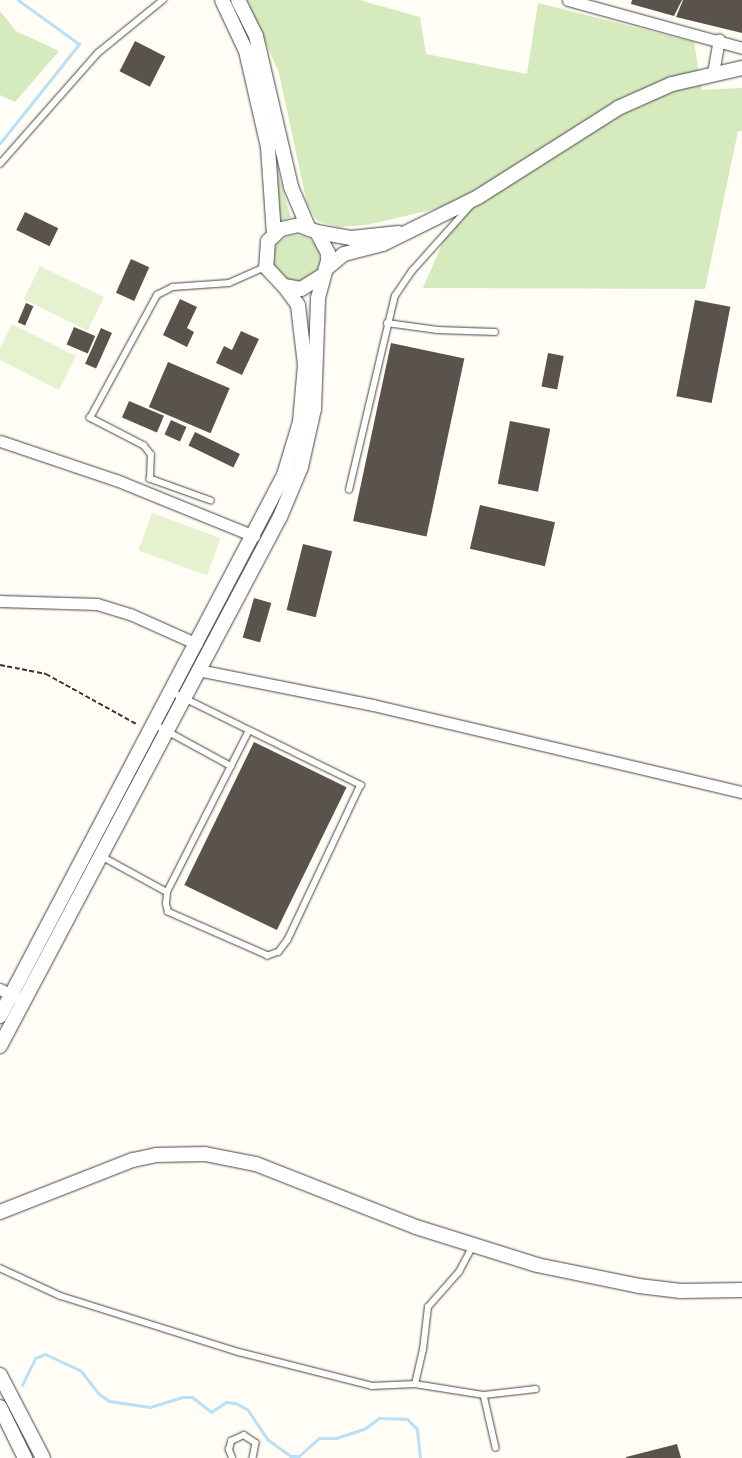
<!DOCTYPE html>
<html>
<head>
<meta charset="utf-8">
<style>
	body { margin:0 }
	#map { position:relative; width:742px; height:1458px; overflow:hidden; background:#fffdf5; font-family:"Roboto Serif",serif }
	div>[style] { position:absolute }
	[style*='--x'] { left:calc(var(--x)*1px); top:calc(var(--y)*1px); width:calc(var(--w)*1px); rotate:calc(var(--a)*1deg) }
	.green>* { inset:0; background:#d5ebbd }
	.round { border-radius:50% }
	.pitch>* { inset:0; background:#e6f2cf; transform-origin:0 0 }
	.stream>* { height:3px; margin:-1.5px; padding:0 1.5px; transform-origin:1.5px; border-radius:1.5px; background:#b9e0f7 }
	.building>* { inset:0; background:#5a524d; transform-origin:0 0 }
	.path>* { height:2px; margin-top:-1px; transform-origin:0; background:repeating-linear-gradient(90deg,#333 0 5px,transparent 0 7.5px) }
	.roads { filter:drop-shadow(0 0 1px #444) drop-shadow(0 0 1px #444) }
	.service>* { height:5.5px; margin:-2.75px; padding:0 2.75px; transform-origin:2.75px; border-radius:2.75px; background:#fff }
	.minor>* { height:11px; margin:-5.5px; padding:0 5.5px; transform-origin:5.5px; border-radius:5.5px; background:#fff }
	.tertiary>* { height:14px; margin:-7px; padding:0 7px; transform-origin:7px; border-radius:7px; background:#fff }
	span { translate:-50% -50%; white-space:nowrap; text-align:center; line-height:1.15; -webkit-text-stroke:5px #fff; paint-order:stroke }
</style>
</head>
<body>
<div id="map">
	<div class="green">
		<i style="clip-path:polygon(247px 0,359px 0,420px 17px,426px 54px,527px 74px,538px 3px,694px 42px,702px 90px,742px 88px,742px 131px,738px 131px,705px 289px,423px 288px,445px 237px,465px 202px,367px 225px,339px 227px,317px 221px,307px 204px,279px 73px)"></i>
		<i style="clip-path:polygon(0 11px,16px 31px,59px 51px,15px 102px,0 95px)"></i>
		<i style="clip-path:polygon(277px 169px,291px 217px,280px 221px,278px 220px)"></i>
		<i class="round" style="left:272px;top:235px;width:48px;height:48px"></i>
	</div>
	<div class="pitch">
		<i style="left:40px;top:266px;width:71px;height:37px;rotate:26deg"></i>
		<i style="clip-path:polygon(12px 324px,76px 356px,59px 390px,0 360px,0 348px)"></i>
		<i style="left:152px;top:513px;width:73px;height:40px;rotate:20deg"></i>
	</div>
	<div class="stream">
		<i style="--x:0;--y:143;--w:127;--a:-51.4"></i>
		<i style="--x:79;--y:44;--w:75;--a:-144.2"></i>
		<i style="--x:22;--y:1385;--w:30;--a:-64"></i>
		<i style="--x:35;--y:1358;--w:11;--a:-22"></i>
		<i style="--x:45;--y:1354;--w:40;--a:25"></i>
		<i style="--x:81;--y:1371;--w:28;--a:52"></i>
		<i style="--x:98;--y:1393;--w:14;--a:36"></i>
		<i style="--x:109;--y:1401;--w:41;--a:8.3"></i>
		<i style="--x:150;--y:1407;--w:34;--a:-17"></i>
		<i style="--x:182;--y:1397;--w:10;--a:0"></i>
		<i style="--x:192;--y:1397;--w:24;--a:38"></i>
		<i style="--x:211;--y:1412;--w:18;--a:-34"></i>
		<i style="--x:226;--y:1402;--w:9;--a:6"></i>
		<i style="--x:235;--y:1403;--w:13;--a:27"></i>
		<i style="--x:247;--y:1409;--w:36;--a:56"></i>
		<i style="--x:267;--y:1439;--w:29;--a:36"></i>
		<i style="--x:290;--y:1456;--w:9;--a:0"></i>
		<i style="--x:299;--y:1456;--w:27;--a:-42"></i>
		<i style="--x:319;--y:1438;--w:17;--a:0"></i>
		<i style="--x:336;--y:1438;--w:29;--a:-18"></i>
		<i style="--x:364;--y:1429;--w:19;--a:-36"></i>
		<i style="--x:379;--y:1418;--w:28;--a:2"></i>
		<i style="--x:407;--y:1419;--w:14;--a:45"></i>
		<i style="--x:417;--y:1429;--w:29;--a:84"></i>
	</div>
	<div class="building">
		<i style="clip-path:polygon(632px 0,682px 0,674px 16px,631px 4px)"></i>
		<i style="clip-path:polygon(683px 0,742px 0,742px 33px,676px 17px)"></i>
		<i style="left:135px;top:41px;width:34px;height:34px;rotate:27deg"></i>
		<i style="left:25px;top:212px;width:37px;height:20px;rotate:26deg"></i>
		<i style="left:131px;top:259px;width:20px;height:37px;rotate:24deg"></i>
		<i style="clip-path:polygon(180px 299px,197px 307px,187px 328px,194px 332px,187px 347px,163px 335px)"></i>
		<i style="left:695px;top:300px;width:36px;height:98px;rotate:11deg"></i>
		<i style="left:26px;top:303px;width:8px;height:21px;rotate:23deg"></i>
		<i style="left:74px;top:327px;width:23px;height:19px;rotate:23deg"></i>
		<i style="left:101px;top:328px;width:12px;height:39px;rotate:24deg"></i>
		<i style="clip-path:polygon(241px 331px,259px 339px,242px 375px,216px 363px,224px 346px,232px 350px)"></i>
		<i style="left:391px;top:343px;width:75px;height:182px;rotate:12deg"></i>
		<i style="left:548px;top:353px;width:16px;height:34px;rotate:11deg"></i>
		<i style="left:168px;top:362px;width:67px;height:49px;rotate:23deg"></i>
		<i style="left:129px;top:401px;width:38px;height:18px;rotate:23deg"></i>
		<i style="left:171px;top:420px;width:17px;height:16px;rotate:24deg"></i>
		<i style="left:510px;top:421px;width:41px;height:64px;rotate:11deg"></i>
		<i style="left:195px;top:432px;width:50px;height:15px;rotate:26deg"></i>
		<i style="left:480px;top:505px;width:77px;height:45px;rotate:13deg"></i>
		<i style="left:303px;top:544px;width:30px;height:68px;rotate:14deg"></i>
		<i style="left:254px;top:598px;width:18px;height:41px;rotate:16deg"></i>
		<i style="left:254px;top:742px;width:103px;height:159px;rotate:26deg"></i>
		<i style="clip-path:polygon(677px 1444px,681px 1458px,626px 1458px,626px 1457px)"></i>
	</div>
	<div class="path">
		<i style="--x:0;--y:665;--w:47;--a:11.1"></i>
		<i style="--x:46;--y:674;--w:105;--a:29"></i>
	</div>
	<div class="roads">
		<div class="service">
			<i style="--x:0;--y:164;--w:148;--a:-48.6"></i>
			<i style="--x:98;--y:53;--w:84;--a:-39.2"></i>
			<i style="--x:387;--y:323;--w:51;--a:7.8"></i>
			<i style="--x:438;--y:330;--w:57;--a:2"></i>
			<i style="--x:349;--y:490;--w:199;--a:-76.7"></i>
			<i style="--x:395;--y:296;--w:30;--a:-56"></i>
			<i style="--x:412;--y:271;--w:90;--a:-48.2"></i>
			<i style="--x:211;--y:501;--w:65;--a:-160.2"></i>
			<i style="--x:150;--y:479;--w:24;--a:-88"></i>
			<i style="--x:151;--y:455;--w:11;--a:-128"></i>
			<i style="--x:144;--y:446;--w:61;--a:-152.6"></i>
			<i style="--x:90;--y:418;--w:140;--a:-61.4"></i>
			<i style="--x:157;--y:295;--w:18;--a:-27"></i>
			<i style="--x:173;--y:287;--w:56;--a:-4.1"></i>
			<i style="--x:229;--y:283;--w:39;--a:-24"></i>
			<i style="--x:172;--y:692;--w:211;--a:26.2"></i>
			<i style="--x:361;--y:785;--w:171;--a:115.2"></i>
			<i style="--x:288;--y:940;--w:15;--a:127"></i>
			<i style="--x:279;--y:952;--w:12;--a:160"></i>
			<i style="--x:268;--y:956;--w:109;--a:-156.3"></i>
			<i style="--x:168;--y:912;--w:8;--a:-104"></i>
			<i style="--x:166;--y:904;--w:12;--a:-85"></i>
			<i style="--x:167;--y:892;--w:179;--a:-63.1"></i>
			<i style="--x:154;--y:724;--w:88;--a:28.6"></i>
			<i style="--x:101;--y:856;--w:75;--a:28.6"></i>
			<i style="--x:0;--y:1268;--w:67;--a:24.7"></i>
			<i style="--x:61;--y:1296;--w:187;--a:17.5"></i>
			<i style="--x:239;--y:1352;--w:137;--a:14.3"></i>
			<i style="--x:372;--y:1386;--w:43;--a:-2.7"></i>
			<i style="--x:415;--y:1384;--w:70;--a:9.1"></i>
			<i style="--x:484;--y:1395;--w:52;--a:-6.6"></i>
			<i style="--x:415;--y:1384;--w:35;--a:-77"></i>
			<i style="--x:423;--y:1350;--w:43;--a:-83.4"></i>
			<i style="--x:428;--y:1307;--w:47;--a:-48.5"></i>
			<i style="--x:459;--y:1272;--w:30;--a:-62"></i>
			<i style="--x:484;--y:1395;--w:54;--a:77.2"></i>
			<i style="--x:232;--y:1458;--w:9;--a:-111"></i>
			<i style="--x:229;--y:1450;--w:9;--a:-77"></i>
			<i style="--x:231;--y:1441;--w:14;--a:-25"></i>
			<i style="--x:244;--y:1435;--w:14;--a:34"></i>
			<i style="--x:256;--y:1443;--w:15;--a:101"></i>
		</div>
		<div class="minor">
			<i style="--x:568;--y:0;--w:180;--a:15.4"></i>
			<i style="--x:713;--y:73;--w:34;--a:-80"></i>
			<i style="--x:0;--y:441;--w:122;--a:18.6"></i>
			<i style="--x:116;--y:480;--w:149;--a:22.1"></i>
			<i style="--x:0;--y:601;--w:97;--a:1.8"></i>
			<i style="--x:97;--y:604;--w:34;--a:17"></i>
			<i style="--x:130;--y:614;--w:73;--a:24.1"></i>
			<i style="--x:198;--y:670;--w:178;--a:11.3"></i>
			<i style="--x:373;--y:705;--w:379;--a:13.3"></i>
			<i style="--x:0;--y:989;--w:19;--a:28"></i>
		</div>
		<div class="tertiary">
			<i style="--x:222;--y:0;--w:56;--a:64.8"></i>
			<i style="--x:246;--y:51;--w:98;--a:77.1"></i>
			<i style="--x:268;--y:147;--w:87;--a:86.1"></i>
			<i style="--x:238;--y:0;--w:40;--a:63.4"></i>
			<i style="--x:256;--y:36;--w:155;--a:76.9"></i>
			<i style="--x:291;--y:187;--w:43;--a:67"></i>
			<i style="--x:317;--y:232;--w:35;--a:10"></i>
			<i style="--x:351;--y:238;--w:48;--a:-5.9"></i>
			<i style="--x:326;--y:269;--w:23;--a:-40"></i>
			<i style="--x:344;--y:254;--w:40;--a:-14.4"></i>
			<i style="--x:383;--y:244;--w:106;--a:-26.3"></i>
			<i style="--x:478;--y:197;--w:166;--a:-32.4"></i>
			<i style="--x:618;--y:108;--w:59;--a:-24"></i>
			<i style="--x:672;--y:84;--w:72;--a:-12.9"></i>
			<i style="--x:0;--y:1016;--w:611;--a:-62.3"></i>
			<i style="--x:284;--y:475;--w:55;--a:-73.2"></i>
			<i style="--x:300;--y:422;--w:57;--a:-85"></i>
			<i style="--x:305;--y:365;--w:60;--a:-96.7"></i>
			<i style="--x:298;--y:305;--w:24;--a:-126"></i>
			<i style="--x:0;--y:1046;--w:599;--a:-62.11"></i>
			<i style="--x:280;--y:517;--w:54;--a:-67.2"></i>
			<i style="--x:301;--y:467;--w:59;--a:-77.4"></i>
			<i style="--x:314;--y:409;--w:111;--a:-87.9"></i>
			<i style="--x:318;--y:298;--w:38;--a:-75"></i>
			<i style="--x:328;--y:261;--w:8;--a:-90"></i>
			<i style="--x:328;--y:253;--w:24;--a:-118"></i>
			<i style="--x:317;--y:232;--w:19;--a:-159"></i>
			<i style="--x:299;--y:225;--w:18;--a:167"></i>
			<i style="--x:281;--y:229;--w:18;--a:137"></i>
			<i style="--x:268;--y:241;--w:26;--a:94"></i>
			<i style="--x:266;--y:267;--w:26;--a:47"></i>
			<i style="--x:284;--y:286;--w:17;--a:10"></i>
			<i style="--x:301;--y:289;--w:26;--a:-32"></i>
			<i style="--x:0;--y:1212;--w:143;--a:-21.4"></i>
			<i style="--x:133;--y:1160;--w:24;--a:-12"></i>
			<i style="--x:156;--y:1155;--w:49;--a:-1.2"></i>
			<i style="--x:205;--y:1154;--w:52;--a:11.1"></i>
			<i style="--x:256;--y:1164;--w:172;--a:21.5"></i>
			<i style="--x:416;--y:1227;--w:127;--a:17.4"></i>
			<i style="--x:537;--y:1265;--w:104;--a:11.6"></i>
			<i style="--x:639;--y:1286;--w:42;--a:6.8"></i>
			<i style="--x:681;--y:1291;--w:61;--a:-0.9"></i>
			<i style="--x:0;--y:1375;--w:93;--a:62.6"></i>
			<i style="--x:0;--y:1407;--w:57;--a:63.9"></i>
		</div>
	</div>
</div>
</body>
</html>
